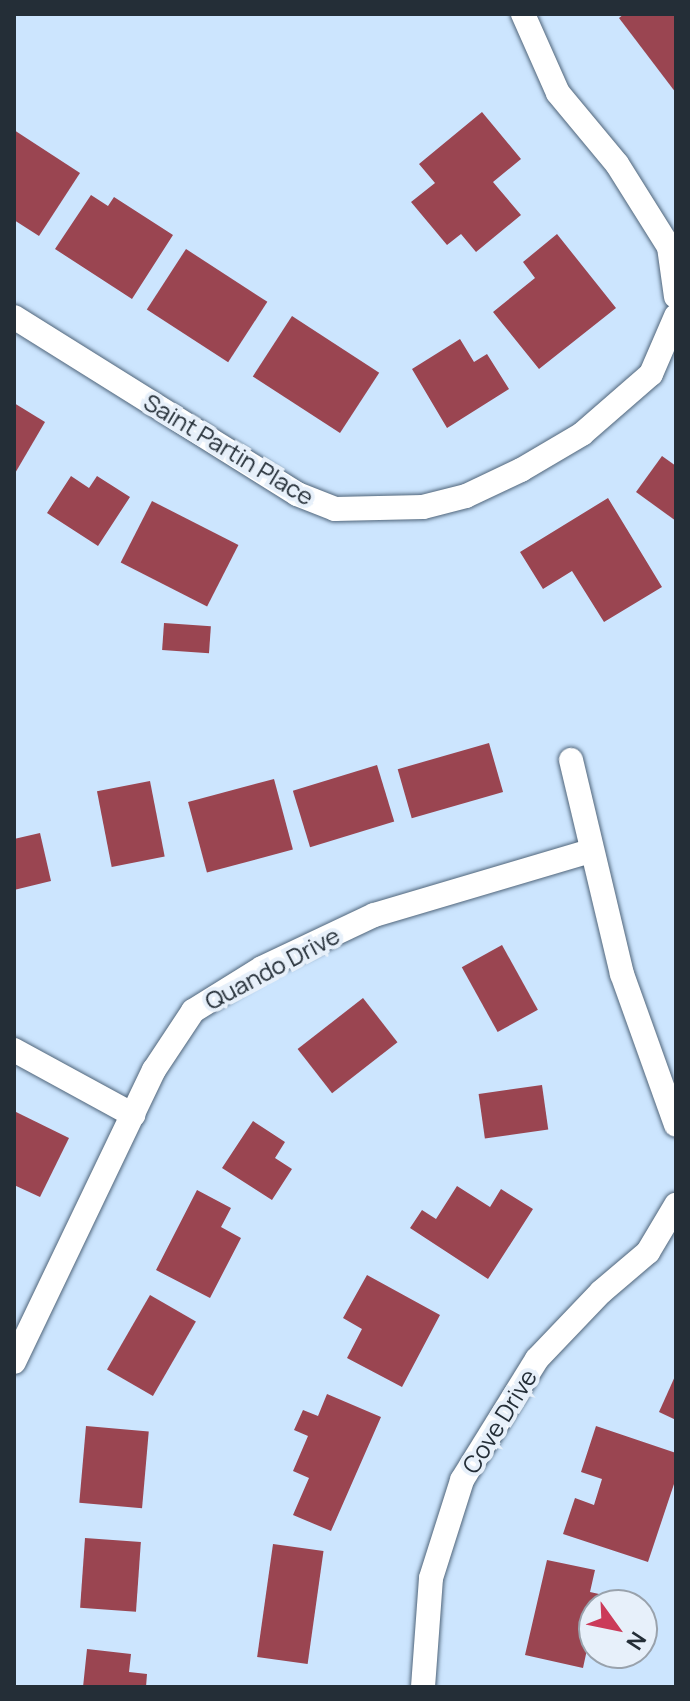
<!DOCTYPE html>
<html>
<head>
<meta charset="utf-8">
<style>
	body { margin:0 }
	#map { position:relative; width:690px; height:1701px; overflow:hidden; background:#cce5fe; font-family:Manrope,sans-serif }
	div>[style] { position:absolute }
	[style*='--x'] { left:calc(var(--x)*1px); top:calc(var(--y)*1px); width:calc(var(--w)*1px); rotate:calc(var(--a)*1deg) }
	.building>* { inset:0; background:#9a4551; transform-origin:0 0 }
	.roads { filter:drop-shadow(0 0 2px #50657a) drop-shadow(0 0 2px #50657a) }
	.street>* { height:24px; margin:-12px; padding:0 12px; transform-origin:12px; border-radius:12px; background:#fff }
	span { translate:-50% -50%; white-space:nowrap; text-align:center; line-height:1.15; -webkit-text-stroke:8px #e7f0fa; paint-order:stroke }
	.street-label { font-size:24px; color:#242e37 }
	.frame { position:absolute; inset:0; border:16px solid #242e37; pointer-events:none }
	.north { position:absolute; left:578px; top:1589px; width:80px; height:80px; box-sizing:border-box; background:#e7f0fa; border:2px solid #99a2ac; border-radius:50%; rotate:123deg; font-size:22px; font-weight:700; line-height:32px; text-align:center; color:#242e37 }
	.north::after { content:''; display:block; margin:auto; width:28px; height:36px; background:#cb3b59; clip-path:polygon(50% 0,100% 100%,50% 72%,0 100%) }
</style>
</head>
<body>
<div id="map">
	<div class="building">
		<i style="clip-path:polygon(624px 14px,676px 14px,676px 93px,619px 18px)"></i>
		<i style="clip-path:polygon(482px 112px,521px 159px,493px 182px,521px 215px,476px 252px,461px 234px,447px 245px,411px 202px,435px 183px,419px 164px)"></i>
		<i style="clip-path:polygon(14px 130px,80px 173px,39px 236px,14px 220px)"></i>
		<i style="clip-path:polygon(91px 195px,108px 206px,114px 197px,173px 235px,132px 299px,55px 249px)"></i>
		<i style="clip-path:polygon(557px 234px,616px 308px,539px 369px,493px 312px,535px 278px,523px 262px)"></i>
		<i style="left:186px;top:249px;width:97px;height:72px;rotate:33deg"></i>
		<i style="left:292px;top:316px;width:104px;height:72px;rotate:33deg"></i>
		<i style="clip-path:polygon(460px 339px,474px 362px,487px 354px,509px 389px,447px 428px,412px 369px)"></i>
		<i style="clip-path:polygon(14px 403px,45px 422px,14px 475px)"></i>
		<i style="clip-path:polygon(662px 456px,676px 466px,676px 521px,636px 492px)"></i>
		<i style="clip-path:polygon(71px 476px,89px 488px,97px 476px,130px 497px,98px 546px,47px 513px)"></i>
		<i style="clip-path:polygon(608px 498px,662px 587px,604px 622px,572px 571px,543px 589px,520px 552px)"></i>
		<i style="left:152px;top:501px;width:97px;height:69px;rotate:27deg"></i>
		<i style="left:164px;top:623px;width:47px;height:27px;rotate:4deg"></i>
		<i style="left:489px;top:743px;width:51px;height:95px;rotate:74deg"></i>
		<i style="left:377px;top:765px;width:59px;height:88px;rotate:73deg"></i>
		<i style="left:274px;top:779px;width:73px;height:89px;rotate:75deg"></i>
		<i style="left:150px;top:781px;width:77px;height:54px;rotate:79deg"></i>
		<i style="clip-path:polygon(40px 833px,51px 881px,14px 890px,14px 839px)"></i>
		<i style="left:502px;top:945px;width:74px;height:46px;rotate:61deg"></i>
		<i style="left:363px;top:998px;width:56px;height:83px;rotate:52deg"></i>
		<i style="left:542px;top:1085px;width:45px;height:64px;rotate:82deg"></i>
		<i style="clip-path:polygon(14px 1111px,69px 1138px,40px 1197px,14px 1185px)"></i>
		<i style="clip-path:polygon(253px 1121px,285px 1142px,275px 1158px,292px 1169px,272px 1200px,222px 1168px)"></i>
		<i style="clip-path:polygon(457px 1186px,490px 1207px,501px 1189px,533px 1209px,488px 1279px,410px 1228px,422px 1210px,436px 1219px)"></i>
		<i style="clip-path:polygon(197px 1190px,231px 1208px,221px 1227px,241px 1238px,210px 1298px,156px 1270px)"></i>
		<i style="clip-path:polygon(367px 1275px,440px 1315px,402px 1387px,347px 1358px,362px 1329px,343px 1318px)"></i>
		<i style="left:150px;top:1295px;width:53px;height:86px;rotate:30deg"></i>
		<i style="clip-path:polygon(676px 1374px,676px 1420px,659px 1412px)"></i>
		<i style="clip-path:polygon(327px 1394px,381px 1417px,331px 1531px,293px 1515px,309px 1478px,293px 1471px,308px 1436px,294px 1430px,303px 1410px,318px 1416px)"></i>
		<i style="left:86px;top:1426px;width:63px;height:77px;rotate:5deg"></i>
		<i style="clip-path:polygon(596px 1426px,676px 1453px,676px 1478px,648px 1562px,563px 1534px,575px 1498px,594px 1505px,602px 1479px,581px 1472px)"></i>
		<i style="left:85px;top:1538px;width:56px;height:70px;rotate:4deg"></i>
		<i style="left:273px;top:1544px;width:51px;height:114px;rotate:8deg"></i>
		<i style="clip-path:polygon(547px 1560px,595px 1570px,590px 1592px,599px 1594px,583px 1668px,525px 1655px)"></i>
		<i style="clip-path:polygon(87px 1649px,131px 1654px,129px 1672px,147px 1674px,146px 1687px,83px 1687px)"></i>
	</div>
	<div class="roads">
		<div class="street">
			<i style="--x:523;--y:14;--w:86;--a:66.1"></i>
			<i style="--x:558;--y:93;--w:92;--a:50.3"></i>
			<i style="--x:617;--y:164;--w:98;--a:57.9"></i>
			<i style="--x:669;--y:247;--w:50;--a:82"></i>
			<i style="--x:14;--y:317;--w:334;--a:32"></i>
			<i style="--x:297;--y:494;--w:41;--a:21.5"></i>
			<i style="--x:335;--y:509;--w:88;--a:-1.3"></i>
			<i style="--x:423;--y:507;--w:44;--a:-14.3"></i>
			<i style="--x:466;--y:496;--w:61;--a:-25.3"></i>
			<i style="--x:521;--y:470;--w:71;--a:-30.5"></i>
			<i style="--x:582;--y:434;--w:91;--a:-41"></i>
			<i style="--x:651;--y:374;--w:63;--a:-66.7"></i>
			<i style="--x:571;--y:760;--w:220;--a:76.6"></i>
			<i style="--x:622;--y:974;--w:160;--a:70.3"></i>
			<i style="--x:14;--y:1050;--w:136;--a:28.6"></i>
			<i style="--x:14;--y:1362;--w:324;--a:-64.4"></i>
			<i style="--x:154;--y:1070;--w:71;--a:-56.5"></i>
			<i style="--x:193;--y:1011;--w:81;--a:-31.9"></i>
			<i style="--x:262;--y:968;--w:124;--a:-25.3"></i>
			<i style="--x:374;--y:915;--w:225;--a:-16.5"></i>
			<i style="--x:423;--y:1687;--w:109;--a:-85.8"></i>
			<i style="--x:431;--y:1578;--w:103;--a:-72.4"></i>
			<i style="--x:462;--y:1480;--w:142;--a:-58.2"></i>
			<i style="--x:537;--y:1359;--w:93;--a:-46.3"></i>
			<i style="--x:601;--y:1292;--w:62;--a:-40.4"></i>
			<i style="--x:648;--y:1252;--w:55;--a:-59.2"></i>
		</div>
	</div>
	<div class="street-label">
		<span style="left:229px;top:449px;rotate:31deg">Saint Partin Place</span>
		<span style="left:272px;top:968px;rotate:-28deg">Quando Drive</span>
		<span style="left:499px;top:1421px;rotate:-58deg">Cove Drive</span>
	</div>
	<div class="frame"></div>
	<div class="north">N</div>
</div>
</body>
</html>
